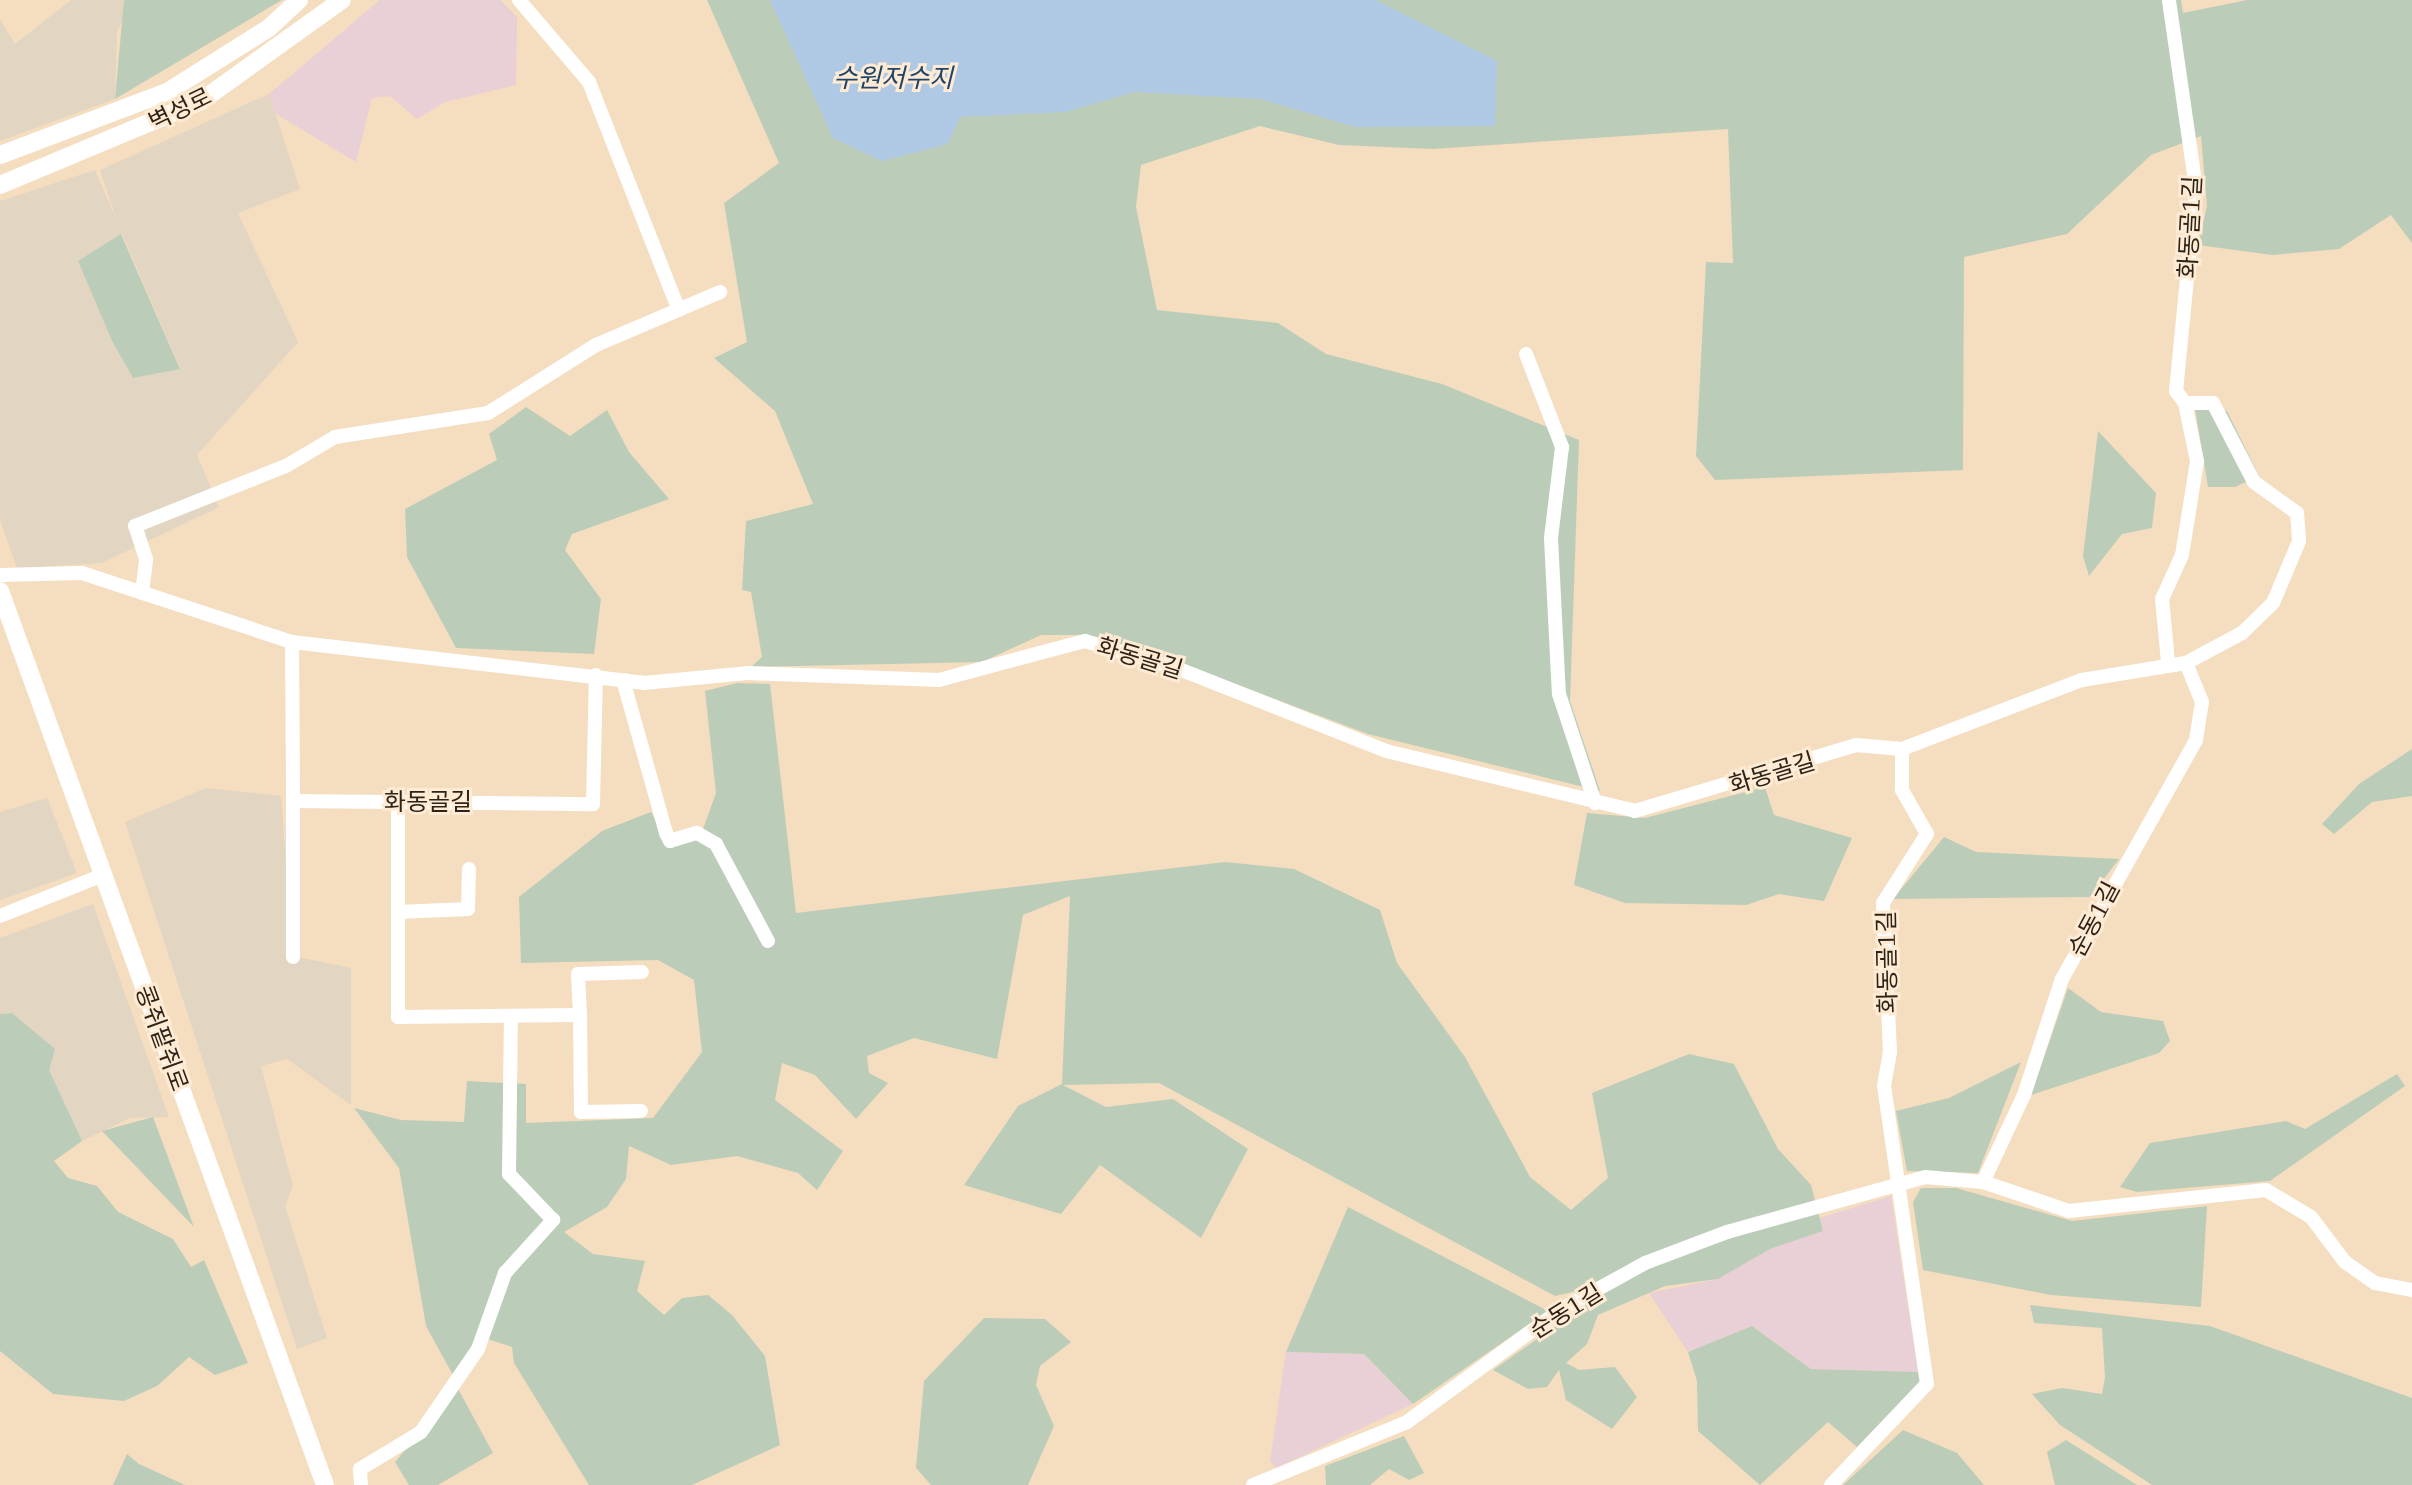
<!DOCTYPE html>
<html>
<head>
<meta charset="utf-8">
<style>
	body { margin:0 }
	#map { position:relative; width:2412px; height:1485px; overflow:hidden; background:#f5ddc0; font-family:"IBM Plex Serif","Noto Sans KR",serif }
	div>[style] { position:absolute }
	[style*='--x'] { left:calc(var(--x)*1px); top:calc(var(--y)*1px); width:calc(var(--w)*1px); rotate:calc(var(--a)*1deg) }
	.commercial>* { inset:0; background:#e2d5c2 }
	.industrial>* { inset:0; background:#e9cfd6 }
	.green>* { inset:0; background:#bbcdb9 }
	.water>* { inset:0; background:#afc8e4 }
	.minor>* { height:14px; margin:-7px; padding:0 7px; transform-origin:7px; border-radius:7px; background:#fff }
	.major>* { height:18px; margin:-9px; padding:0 9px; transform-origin:9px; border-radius:9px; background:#fff }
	span { translate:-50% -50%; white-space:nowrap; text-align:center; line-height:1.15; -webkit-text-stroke:6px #ffebd3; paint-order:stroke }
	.street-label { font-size:24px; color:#2d2419 }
	.water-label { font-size:26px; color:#1f446a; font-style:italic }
</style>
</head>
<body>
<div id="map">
	<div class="commercial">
		<i style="clip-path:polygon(71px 0,124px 0,130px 7px,117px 32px,115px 99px,0 141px,0 19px,15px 44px)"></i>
		<i style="clip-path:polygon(evenodd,269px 94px,300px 189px,238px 213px,298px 342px,197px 455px,219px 507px,102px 563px,17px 568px,0 520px,0 201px,95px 170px,117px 221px,100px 170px,269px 94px,122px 234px,180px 368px,179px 369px,133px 378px,112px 341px,78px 261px,122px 234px)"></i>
		<i style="clip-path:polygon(206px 788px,281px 796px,293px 956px,351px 968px,351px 1105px,287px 1059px,261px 1066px,293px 1186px,285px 1206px,327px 1338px,297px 1349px,125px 822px)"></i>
		<i style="clip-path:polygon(47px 798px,77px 873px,0 900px,0 812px)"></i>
		<i style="clip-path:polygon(93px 904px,169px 1117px,130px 1118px,82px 1141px,12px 1013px,0 1014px,0 938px)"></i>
	</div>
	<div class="industrial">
		<i style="clip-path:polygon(380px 0,500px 0,517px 17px,516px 85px,445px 102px,417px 119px,390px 96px,372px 98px,356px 162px,276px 114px,269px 94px)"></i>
		<i style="clip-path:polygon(1891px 1196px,1918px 1372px,1811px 1369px,1752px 1326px,1688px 1352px,1649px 1293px,1718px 1279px,1770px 1249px,1822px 1231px,1820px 1218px)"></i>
		<i style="clip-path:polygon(1286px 1352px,1364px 1354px,1413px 1404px,1276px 1468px,1270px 1461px)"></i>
	</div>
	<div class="green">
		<i style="clip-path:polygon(124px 0,282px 0,115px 99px)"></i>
		<i style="clip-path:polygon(707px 0,2181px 0,2183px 13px,2247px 0,2412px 0,2412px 243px,2391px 215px,2339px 249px,2272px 255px,2198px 245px,2207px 206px,2201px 136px,2151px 155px,2067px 234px,1964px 257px,1963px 470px,1715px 480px,1696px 456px,1706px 262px,1733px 263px,1728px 129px,1432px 149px,1339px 145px,1260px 126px,1141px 165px,1136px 207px,1157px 310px,1278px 323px,1326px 354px,1442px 384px,1579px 440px,1570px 701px,1600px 791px,1368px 734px,1170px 659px,1084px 635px,1041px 635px,982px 662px,751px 667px,762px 657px,751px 592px,742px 590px,746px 521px,813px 504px,775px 411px,714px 358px,747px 342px,724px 203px,779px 163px)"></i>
		<i style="clip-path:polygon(121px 234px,134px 264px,180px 369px,133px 378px,112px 341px,78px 261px)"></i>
		<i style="clip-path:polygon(526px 407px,570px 436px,607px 410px,629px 452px,669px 499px,572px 534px,565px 550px,601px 599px,594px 654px,456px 648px,407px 557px,405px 509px,497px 460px,489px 434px)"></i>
		<i style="clip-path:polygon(2195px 408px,2227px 411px,2259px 476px,2235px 487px,2208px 487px)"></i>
		<i style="clip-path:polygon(2098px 431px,2156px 493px,2152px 528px,2122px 534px,2089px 576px,2083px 556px)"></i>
		<i style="clip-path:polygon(737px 683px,770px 684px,796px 913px,1225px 862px,1294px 869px,1380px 910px,1397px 963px,1465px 1057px,1530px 1177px,1571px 1210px,1608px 1178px,1592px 1093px,1689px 1054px,1734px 1064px,1778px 1149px,1811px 1185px,1823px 1231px,1770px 1249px,1718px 1279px,1665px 1286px,1598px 1315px,1587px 1344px,1566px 1363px,1579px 1370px,1615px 1367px,1637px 1397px,1612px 1429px,1566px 1400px,1559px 1370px,1547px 1387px,1528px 1389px,1493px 1370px,1588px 1303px,1581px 1290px,1555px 1296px,1159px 1083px,1063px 1085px,1106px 1107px,1173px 1099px,1248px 1149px,1201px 1238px,1100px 1165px,1061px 1214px,964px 1185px,1018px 1106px,1062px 1084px,1070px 896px,1023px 915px,997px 1059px,914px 1038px,867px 1056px,869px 1073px,888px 1083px,856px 1119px,815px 1075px,782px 1063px,775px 1100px,843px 1151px,817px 1190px,798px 1173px,737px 1156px,671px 1165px,629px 1146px,626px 1179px,607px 1207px,564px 1232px,593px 1254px,645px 1261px,637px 1291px,664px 1315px,682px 1298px,708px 1295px,732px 1315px,765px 1356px,780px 1445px,692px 1485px,589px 1485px,514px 1363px,512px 1347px,487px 1339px,454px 1377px,426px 1326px,399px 1168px,354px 1108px,401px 1120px,464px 1122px,467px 1081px,526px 1084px,526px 1123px,653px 1118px,702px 1052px,694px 980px,658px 960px,521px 963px,519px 897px,602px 831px,651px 812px,668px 844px,703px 829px,716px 793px,705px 691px)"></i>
		<i style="clip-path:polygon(2412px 749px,2412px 796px,2372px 802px,2334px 834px,2322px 824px,2359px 784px)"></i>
		<i style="clip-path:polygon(1765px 787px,1774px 815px,1852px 838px,1824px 901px,1779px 894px,1746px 905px,1625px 903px,1574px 885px,1587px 813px,1645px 818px)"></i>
		<i style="clip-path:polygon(1944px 837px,1976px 852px,2119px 859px,2090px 897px,1893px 899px)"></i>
		<i style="clip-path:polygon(2068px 988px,2101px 1012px,2163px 1021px,2170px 1041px,2159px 1053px,2031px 1095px)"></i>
		<i style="clip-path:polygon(12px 1013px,55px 1049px,49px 1070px,82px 1141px,54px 1161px,68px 1178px,97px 1186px,118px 1212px,173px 1239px,191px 1267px,204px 1260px,248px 1363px,215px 1375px,189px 1357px,157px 1386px,124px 1401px,53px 1394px,0 1351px,0 1014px)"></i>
		<i style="clip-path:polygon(2021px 1062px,1978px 1173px,1907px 1171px,1896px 1111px,1949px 1098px)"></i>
		<i style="clip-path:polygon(2397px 1074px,2405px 1086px,2270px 1181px,2137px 1192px,2120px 1187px,2150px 1143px,2286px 1121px,2305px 1129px)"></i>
		<i style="clip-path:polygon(153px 1117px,194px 1227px,102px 1131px)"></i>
		<i style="clip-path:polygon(1921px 1188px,1956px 1188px,2072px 1221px,2207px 1206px,2201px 1307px,2051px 1295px,1923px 1270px,1913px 1202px)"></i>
		<i style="clip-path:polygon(1348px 1207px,1548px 1311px,1413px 1404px,1364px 1354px,1286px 1352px)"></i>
		<i style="clip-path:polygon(2030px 1305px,2210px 1326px,2412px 1398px,2412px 1485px,2152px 1485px,2060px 1425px,2032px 1394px,2062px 1388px,2102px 1394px,2105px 1377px,2102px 1328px,2034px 1323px)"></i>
		<i style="clip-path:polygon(984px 1318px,1045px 1319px,1071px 1342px,1040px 1366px,1036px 1385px,1054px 1426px,1028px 1485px,931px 1485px,916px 1468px,924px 1381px)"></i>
		<i style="clip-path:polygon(1752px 1326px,1811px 1369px,1918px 1372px,1921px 1381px,1857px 1447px,1828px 1422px,1760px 1485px,1698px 1431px,1697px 1381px,1688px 1352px)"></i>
		<i style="clip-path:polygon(458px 1389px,493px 1453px,438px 1485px,409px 1485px,395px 1462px)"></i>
		<i style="clip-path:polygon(1903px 1430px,1957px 1453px,1984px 1485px,1843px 1485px)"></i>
		<i style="clip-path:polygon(1404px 1436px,1424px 1473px,1409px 1480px,1389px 1469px,1370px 1485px,1326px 1485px,1325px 1466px)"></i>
		<i style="clip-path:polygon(2066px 1440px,2137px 1485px,2055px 1485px,2047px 1452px)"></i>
		<i style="clip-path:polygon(127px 1454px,139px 1464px,185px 1485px,113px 1485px)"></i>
	</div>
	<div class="water">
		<i style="clip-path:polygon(770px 0,1375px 0,1497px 61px,1495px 126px,1355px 127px,1261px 99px,1134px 92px,1065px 112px,960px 117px,948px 144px,882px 161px,833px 138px)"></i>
	</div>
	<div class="minor">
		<i style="--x:519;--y:0;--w:108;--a:49.5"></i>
		<i style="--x:589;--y:82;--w:245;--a:68.5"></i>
		<i style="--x:1526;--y:354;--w:100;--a:68.8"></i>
		<i style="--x:1562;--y:447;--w:92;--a:96.9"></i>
		<i style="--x:1551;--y:538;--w:156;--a:87.1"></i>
		<i style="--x:1559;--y:694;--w:115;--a:71.7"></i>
		<i style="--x:0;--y:575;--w:82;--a:-1.4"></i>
		<i style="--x:82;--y:573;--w:221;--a:18.2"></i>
		<i style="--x:292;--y:642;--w:354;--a:6.6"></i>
		<i style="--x:644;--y:683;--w:103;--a:-5.5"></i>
		<i style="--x:747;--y:673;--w:192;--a:2.1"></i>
		<i style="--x:939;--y:680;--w:151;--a:-15"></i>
		<i style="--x:1085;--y:641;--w:98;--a:16.6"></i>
		<i style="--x:1179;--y:669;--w:223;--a:21.6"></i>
		<i style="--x:1386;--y:751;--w:256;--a:13.5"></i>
		<i style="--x:1635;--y:811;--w:231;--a:-16.6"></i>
		<i style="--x:1856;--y:745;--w:46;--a:5"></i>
		<i style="--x:142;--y:593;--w:34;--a:-83"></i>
		<i style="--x:146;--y:559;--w:35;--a:-108"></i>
		<i style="--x:135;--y:526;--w:162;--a:-21.7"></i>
		<i style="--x:286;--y:466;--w:57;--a:-30.6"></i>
		<i style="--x:335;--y:437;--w:155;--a:-8.9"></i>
		<i style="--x:488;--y:413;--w:128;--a:-32.2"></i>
		<i style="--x:596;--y:345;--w:135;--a:-23.1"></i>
		<i style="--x:292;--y:642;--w:159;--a:89.6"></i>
		<i style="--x:293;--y:801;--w:300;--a:0.6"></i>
		<i style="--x:593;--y:804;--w:129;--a:-88.7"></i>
		<i style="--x:2168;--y:662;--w:63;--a:-95.4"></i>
		<i style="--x:2162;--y:599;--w:48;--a:-65.6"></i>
		<i style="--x:2182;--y:555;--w:95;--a:-80.9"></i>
		<i style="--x:2197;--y:461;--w:59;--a:-101.7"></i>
		<i style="--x:2185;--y:403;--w:15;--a:-127"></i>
		<i style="--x:2176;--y:391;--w:204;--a:-84.4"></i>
		<i style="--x:2196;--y:188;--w:190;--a:-98.2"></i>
		<i style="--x:623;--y:680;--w:159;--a:74.3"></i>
		<i style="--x:666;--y:833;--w:9;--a:63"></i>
		<i style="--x:670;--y:841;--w:28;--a:-17"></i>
		<i style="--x:697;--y:833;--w:22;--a:30"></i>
		<i style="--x:716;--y:844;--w:110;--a:61.8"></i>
		<i style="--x:293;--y:801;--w:156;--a:90"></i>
		<i style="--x:398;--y:802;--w:215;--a:90"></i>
		<i style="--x:398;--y:1017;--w:182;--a:-0.6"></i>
		<i style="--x:580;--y:1015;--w:41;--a:-92.8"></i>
		<i style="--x:578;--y:974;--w:64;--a:-1.8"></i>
		<i style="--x:398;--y:912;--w:70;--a:-2.5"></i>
		<i style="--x:468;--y:909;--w:40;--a:-88.6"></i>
		<i style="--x:0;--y:916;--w:111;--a:-21.7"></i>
		<i style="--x:580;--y:1015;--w:97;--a:89.4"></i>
		<i style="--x:581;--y:1112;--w:60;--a:-1"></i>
		<i style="--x:1983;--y:1182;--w:96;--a:-64.8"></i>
		<i style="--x:2024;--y:1095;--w:122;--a:-71.9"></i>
		<i style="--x:2062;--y:979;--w:274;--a:-60.7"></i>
		<i style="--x:2196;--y:740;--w:38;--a:-81"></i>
		<i style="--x:2202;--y:702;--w:42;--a:-112.3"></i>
		<i style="--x:361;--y:1485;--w:16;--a:-94"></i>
		<i style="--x:360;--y:1469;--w:71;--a:-31.2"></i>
		<i style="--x:421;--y:1432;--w:101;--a:-55.5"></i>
		<i style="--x:478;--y:1349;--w:81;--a:-70.4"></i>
		<i style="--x:505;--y:1273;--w:72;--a:-47.8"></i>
		<i style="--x:553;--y:1220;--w:64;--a:-133.7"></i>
		<i style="--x:509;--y:1174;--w:158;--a:-89.3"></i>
		<i style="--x:1253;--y:1485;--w:166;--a:-22.2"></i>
		<i style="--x:1407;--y:1422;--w:190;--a:-36.2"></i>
		<i style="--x:1560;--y:1310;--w:97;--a:-28.9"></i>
		<i style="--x:1645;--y:1263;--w:88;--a:-20.7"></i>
		<i style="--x:1727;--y:1232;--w:205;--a:-15.5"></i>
		<i style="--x:1925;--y:1177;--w:58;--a:4.9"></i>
		<i style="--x:1983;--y:1182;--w:91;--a:18.6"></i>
		<i style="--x:2069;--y:1211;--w:198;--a:-6.1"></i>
		<i style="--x:2266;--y:1190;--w:52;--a:31"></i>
		<i style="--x:2311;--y:1217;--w:56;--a:52.9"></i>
		<i style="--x:2345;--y:1262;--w:37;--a:35"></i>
		<i style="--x:2375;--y:1283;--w:38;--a:11"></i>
		<i style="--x:1831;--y:1485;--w:139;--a:-46.5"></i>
		<i style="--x:1927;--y:1384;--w:301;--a:-98.2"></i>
		<i style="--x:1884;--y:1086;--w:35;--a:-80"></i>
		<i style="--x:1890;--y:1052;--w:149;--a:-92.7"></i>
		<i style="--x:1883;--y:903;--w:82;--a:-57.5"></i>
		<i style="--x:1927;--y:834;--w:51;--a:-119.6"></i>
		<i style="--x:1902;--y:790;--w:41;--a:-90"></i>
		<i style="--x:1902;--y:749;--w:193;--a:-21"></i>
		<i style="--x:2082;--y:680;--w:105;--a:-9.3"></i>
		<i style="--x:2186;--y:663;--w:64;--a:-28.2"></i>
		<i style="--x:2242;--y:633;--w:43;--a:-44.1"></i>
		<i style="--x:2273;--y:603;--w:67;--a:-67.2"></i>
		<i style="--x:2299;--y:541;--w:28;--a:-94"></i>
		<i style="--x:2297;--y:513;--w:53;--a:-144.2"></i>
		<i style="--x:2254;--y:482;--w:89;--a:-117.4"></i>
		<i style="--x:2213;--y:403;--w:28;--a:180"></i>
	</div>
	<div class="major">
		<i style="--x:0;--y:155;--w:178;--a:-20.7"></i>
		<i style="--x:167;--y:92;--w:120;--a:-32.1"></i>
		<i style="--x:269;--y:28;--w:41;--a:-43"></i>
		<i style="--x:0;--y:185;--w:218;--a:-22.7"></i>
		<i style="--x:201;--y:101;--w:173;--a:-35.6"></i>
		<i style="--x:0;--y:591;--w:951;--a:70.02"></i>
	</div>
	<div class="street-label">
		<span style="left:180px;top:109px;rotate:-26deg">벽성로</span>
		<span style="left:2190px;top:227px;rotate:-87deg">화동골1길</span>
		<span style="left:1140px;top:658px;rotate:17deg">화동골길</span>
		<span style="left:1772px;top:773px;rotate:-17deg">화동골길</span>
		<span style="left:428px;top:802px">화동골길</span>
		<span style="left:2094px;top:919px;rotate:-62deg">순동1길</span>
		<span style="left:1887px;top:962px;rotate:-91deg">화동골1길</span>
		<span style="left:162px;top:1038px;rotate:70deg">콩쥐팥쥐로</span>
		<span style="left:1566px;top:1311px;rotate:-32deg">순동1길</span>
	</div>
	<div class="water-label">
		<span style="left:893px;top:78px">수원저수지</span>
	</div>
</div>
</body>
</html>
